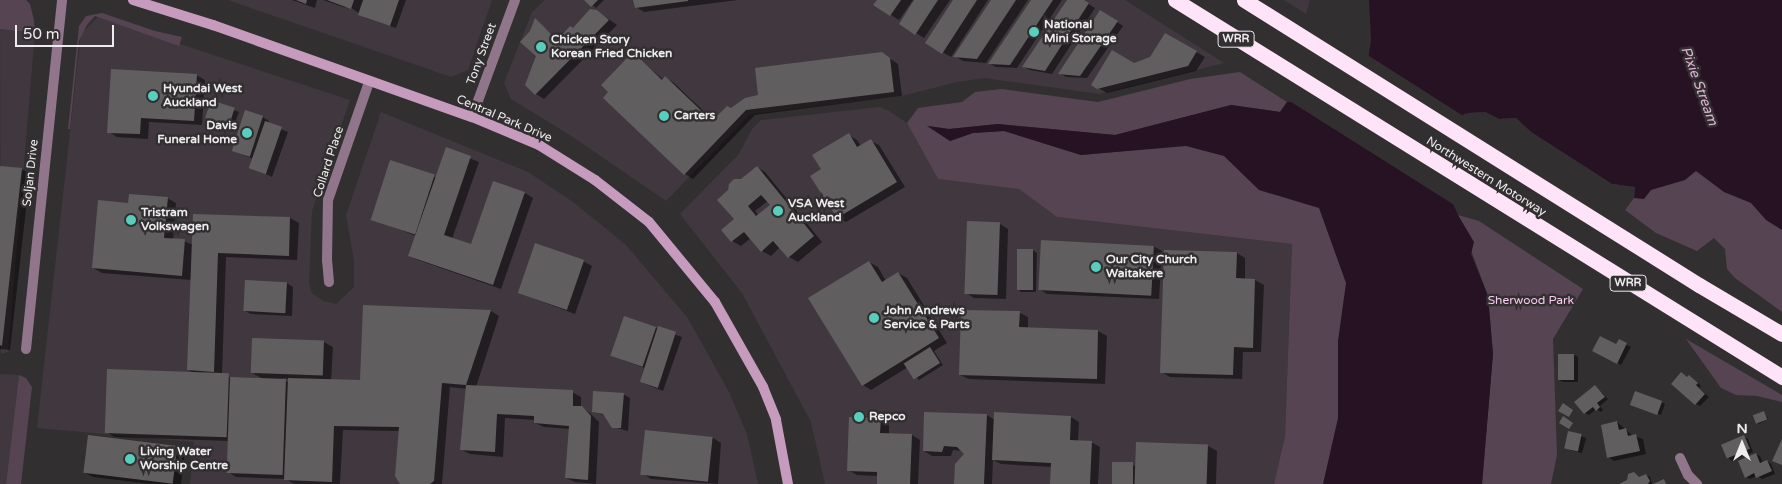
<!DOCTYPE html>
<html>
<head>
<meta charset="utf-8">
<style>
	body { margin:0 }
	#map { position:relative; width:1782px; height:484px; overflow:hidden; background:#322f31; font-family:"Varela Round",sans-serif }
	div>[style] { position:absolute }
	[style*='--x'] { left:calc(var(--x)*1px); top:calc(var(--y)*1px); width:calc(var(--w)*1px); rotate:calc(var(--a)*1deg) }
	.built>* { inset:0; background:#40383e }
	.green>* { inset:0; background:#564452 }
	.water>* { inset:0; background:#271223 }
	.pier>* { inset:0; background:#322f31 }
	.shadow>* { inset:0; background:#0007; transform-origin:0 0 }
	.building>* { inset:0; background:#615e60; transform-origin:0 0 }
	.minor>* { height:10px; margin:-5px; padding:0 5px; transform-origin:5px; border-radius:5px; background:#91758a }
	.secondary>* { height:10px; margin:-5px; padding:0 5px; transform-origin:5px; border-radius:5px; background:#c79bbd }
	.motorway>* { height:15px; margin:-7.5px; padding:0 7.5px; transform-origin:7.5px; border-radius:7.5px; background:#ffe3f8 }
	.dots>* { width:14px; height:14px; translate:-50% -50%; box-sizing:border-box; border:2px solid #322f31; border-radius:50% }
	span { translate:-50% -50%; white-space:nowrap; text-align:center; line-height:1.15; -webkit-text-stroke:5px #322f31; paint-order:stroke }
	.shield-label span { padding:1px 4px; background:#322f31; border:1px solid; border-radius:4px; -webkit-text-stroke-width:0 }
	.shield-label { font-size:11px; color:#eeecee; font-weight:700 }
	.poi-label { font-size:12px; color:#eeecee; font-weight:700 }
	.left { translate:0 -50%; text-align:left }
	.right { translate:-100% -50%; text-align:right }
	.street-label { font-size:12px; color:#eeecee }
	.park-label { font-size:12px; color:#facaef }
	.water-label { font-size:14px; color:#e0b1d6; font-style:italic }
	.north { position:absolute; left:1717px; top:419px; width:50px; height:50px; -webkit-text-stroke:4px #322f31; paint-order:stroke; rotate:0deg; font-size:14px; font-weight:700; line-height:20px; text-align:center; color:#eeecee }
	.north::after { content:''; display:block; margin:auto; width:18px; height:22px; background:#eeecee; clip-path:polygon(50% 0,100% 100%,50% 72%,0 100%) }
	.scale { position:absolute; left:15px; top:25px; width:99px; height:22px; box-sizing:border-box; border:2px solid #eeecee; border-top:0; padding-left:6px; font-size:15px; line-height:18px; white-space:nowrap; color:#eeecee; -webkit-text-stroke:4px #322f31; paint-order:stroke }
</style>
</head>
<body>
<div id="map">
	<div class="built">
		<i style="clip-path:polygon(228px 0,492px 0,468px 70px,451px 77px)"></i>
		<i style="clip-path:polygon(545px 0,1125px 0,1224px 63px,1099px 94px,985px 78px,957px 82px,898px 97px,750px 114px,666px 201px,573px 137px,511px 99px,504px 83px,532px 12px)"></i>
		<i style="clip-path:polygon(1284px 0,1310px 0,1306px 14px)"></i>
		<i style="clip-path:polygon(98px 17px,350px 100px,312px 211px,309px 283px,312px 293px,323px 301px,336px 304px,354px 287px,354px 261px,346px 215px,381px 112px,528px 172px,573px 202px,626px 245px,687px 317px,729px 392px,747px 434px,758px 484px,190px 484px,194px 442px,37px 428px,81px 34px)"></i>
		<i style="clip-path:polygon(0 29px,35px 33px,8px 352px,1px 354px)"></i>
		<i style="clip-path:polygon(879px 107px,889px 111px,907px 123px,938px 179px,1019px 189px,1057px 217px,1292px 244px,1285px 436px,1274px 484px,825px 484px,811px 422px,742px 293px,680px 214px,739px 154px,752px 129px,761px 120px)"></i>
		<i style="clip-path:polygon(0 374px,19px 375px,6px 484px,0 484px)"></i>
	</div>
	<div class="green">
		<i style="clip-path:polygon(0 0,26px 0,30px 4px,34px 20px,35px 33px,0 29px)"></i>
		<i style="clip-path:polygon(102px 13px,155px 31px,182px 37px,179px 46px,95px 16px,87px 25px,79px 41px,70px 129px,68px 129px,79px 26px,86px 16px)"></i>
		<i style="clip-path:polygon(1448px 33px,1782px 210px,1782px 312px,1735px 278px,1727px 269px,1725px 249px,1714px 238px,1697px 251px,1656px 233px,1625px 210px,1634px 198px,1635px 187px,1612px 184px,1531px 132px,1516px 118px,1499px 119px,1485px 112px,1469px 113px)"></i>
		<i style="clip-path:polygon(1240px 72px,1287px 102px,1280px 112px,1231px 105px,1115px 135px,998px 124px,949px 129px,929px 126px,950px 141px,973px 133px,1004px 131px,1081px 155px,1186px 145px,1341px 141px,1418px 484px,1274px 484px,1285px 436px,1292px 244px,1057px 217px,1019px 189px,938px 179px,907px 123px,918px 108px,962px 102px,975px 92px,1002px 89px,1098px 102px,1190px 79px)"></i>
		<i style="clip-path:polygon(1458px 215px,1479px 221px,1583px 289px,1553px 339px,1557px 455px,1551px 484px,1482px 484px,1493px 354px,1488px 296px)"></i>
		<i style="clip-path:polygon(1686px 339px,1782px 395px,1782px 402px,1757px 396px,1736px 395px,1721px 388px)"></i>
		<i style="clip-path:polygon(19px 375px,26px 378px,32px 387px,21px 484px,6px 484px)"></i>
	</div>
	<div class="water">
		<i style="clip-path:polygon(1369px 0,1782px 0,1782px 230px,1766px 220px,1751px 203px,1724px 192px,1696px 171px,1685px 180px,1651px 190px,1644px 199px,1634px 198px,1635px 187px,1612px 184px,1531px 132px,1516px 118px,1499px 119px,1485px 112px,1469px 113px,1464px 114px,1443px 136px,1441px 177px,1458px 215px,1474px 242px,1471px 254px,1488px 296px,1493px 354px,1482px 484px,1323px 484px,1338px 418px,1338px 341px,1346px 283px,1319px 208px,1259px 190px,1224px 156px,1186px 146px,1081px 155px,1004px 131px,973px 133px,950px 141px,927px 126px,949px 129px,998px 124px,1115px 135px,1231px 105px,1280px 112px,1287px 102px,1363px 93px,1371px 40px)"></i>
	</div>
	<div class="pier">
		<i style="clip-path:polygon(1366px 54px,1465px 117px,1446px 137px,1444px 177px,1456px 206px,1288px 100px,1361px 91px)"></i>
	</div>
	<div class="shadow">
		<i style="clip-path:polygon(292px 0,317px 0,315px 8px)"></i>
		<i style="clip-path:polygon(323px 0,406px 0,396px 28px,366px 18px,347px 5px,345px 7px,349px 9px)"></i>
		<i style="clip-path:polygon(586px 0,604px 0,596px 8px)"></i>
		<i style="clip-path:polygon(635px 0,738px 0,644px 12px,636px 7px)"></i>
		<i style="clip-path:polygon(878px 0,913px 0,899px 20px,875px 5px)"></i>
		<i style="clip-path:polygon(916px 0,950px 0,924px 38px,900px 23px)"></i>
		<i style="clip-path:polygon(954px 0,988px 0,951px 57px,942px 52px)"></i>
		<i style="clip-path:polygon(992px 0,1028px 0,986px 63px,963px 61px,955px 56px)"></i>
		<i style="clip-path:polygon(1032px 0,1062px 0,1017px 68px,996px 67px,990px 64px)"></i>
		<i style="clip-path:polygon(1068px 0,1082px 0,1095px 8px,1052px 74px,1030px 70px,1024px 67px)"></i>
		<i style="clip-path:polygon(597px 11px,617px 25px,544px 99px,536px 94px,538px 56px,531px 32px,535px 20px,561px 42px)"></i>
		<i style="clip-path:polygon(1107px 15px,1123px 26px,1087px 78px,1066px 77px,1060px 73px)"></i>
		<i style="clip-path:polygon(1166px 35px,1205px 57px,1196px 71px,1107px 93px,1093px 85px,1134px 64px,1151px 59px)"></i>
		<i style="clip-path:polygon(882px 53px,898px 64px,902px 96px,755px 115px,693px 179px,685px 174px,633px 54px,664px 80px,666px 78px,674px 83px,714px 121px,759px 96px)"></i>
		<i style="clip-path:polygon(196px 75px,205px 80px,202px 125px,149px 122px,148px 139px,117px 137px,109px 132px)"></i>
		<i style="clip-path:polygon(212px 102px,239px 112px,233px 128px,210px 120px)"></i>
		<i style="clip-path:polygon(263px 117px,269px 121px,268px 124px,288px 132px,272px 177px,250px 167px,253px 159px,232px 150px)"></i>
		<i style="clip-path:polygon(849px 135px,857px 140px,861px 146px,871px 141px,879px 145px,905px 187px,846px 222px,838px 218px,823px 170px)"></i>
		<i style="clip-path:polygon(447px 149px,479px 162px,452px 239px,471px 246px,525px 193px,533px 198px,501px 289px,418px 260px,409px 256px,416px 236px,371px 218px,391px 161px,437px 178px)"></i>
		<i style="clip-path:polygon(0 167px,21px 169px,30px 174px,10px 350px,0 349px)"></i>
		<i style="clip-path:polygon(evenodd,757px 167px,765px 172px,822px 242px,798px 262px,789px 257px,780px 247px,771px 256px,762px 251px,751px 238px,741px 246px,732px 241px,723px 230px,735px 219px,729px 191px,757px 167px,768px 201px,771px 205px,759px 216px,755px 211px,768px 201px)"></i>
		<i style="clip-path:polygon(evenodd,167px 198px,176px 203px,173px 240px,184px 241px,193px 245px,194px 215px,290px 218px,299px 223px,297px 260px,226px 257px,222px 375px,235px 379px,265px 380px,252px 373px,254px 340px,324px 342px,333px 347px,331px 381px,361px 381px,364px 307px,491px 311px,499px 316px,476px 387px,572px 392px,581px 397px,581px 407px,590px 413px,599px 422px,596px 484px,575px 482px,566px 478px,570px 429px,544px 427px,535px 423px,535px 420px,505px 418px,503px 457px,470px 454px,462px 450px,467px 389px,450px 387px,442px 484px,401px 484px,400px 431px,343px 430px,340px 484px,294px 484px,286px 479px,236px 477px,228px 472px,229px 441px,115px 437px,106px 432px,195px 374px,188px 370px,191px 280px,102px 273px,93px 268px,129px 204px,167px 198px,282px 378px,290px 379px,289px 383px,282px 378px)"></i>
		<i style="clip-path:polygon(1000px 224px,1008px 229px,1006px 299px,974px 298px,966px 293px)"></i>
		<i style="clip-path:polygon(1153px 246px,1162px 251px,1159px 299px,1047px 294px,1039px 289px)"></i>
		<i style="clip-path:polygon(1033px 250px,1037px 253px,1036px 292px,1021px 292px,1017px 289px)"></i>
		<i style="clip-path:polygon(1237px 253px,1245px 258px,1245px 280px,1255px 280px,1264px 285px,1261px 352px,1243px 352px,1242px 379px,1170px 377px,1161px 372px)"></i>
		<i style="clip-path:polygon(583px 261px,592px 266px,575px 314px,519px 293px)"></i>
		<i style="clip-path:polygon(869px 262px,878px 267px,886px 281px,898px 273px,907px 278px,947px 343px,934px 351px,943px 365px,919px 380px,908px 367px,871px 390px,863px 385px)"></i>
		<i style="clip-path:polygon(287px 283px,293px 287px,292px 316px,251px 314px,245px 311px)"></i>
		<i style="clip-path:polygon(1020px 313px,1028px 317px,1028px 329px,1098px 331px,1107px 336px,1105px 384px,969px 379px,960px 375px)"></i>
		<i style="clip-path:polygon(625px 317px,682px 337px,663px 391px,640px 382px,644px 368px,612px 356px)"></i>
		<i style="clip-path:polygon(1619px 341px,1631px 347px,1621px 365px,1594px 350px,1617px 346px)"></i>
		<i style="clip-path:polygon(1574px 355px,1578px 357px,1578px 382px,1563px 382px,1559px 380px)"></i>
		<i style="clip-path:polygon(1690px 376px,1701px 386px,1699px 388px,1709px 397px,1700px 406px,1696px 404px,1688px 378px)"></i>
		<i style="clip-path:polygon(1595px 386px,1608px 399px,1600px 406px,1603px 410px,1601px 412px,1596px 409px,1589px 415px,1585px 413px)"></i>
		<i style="clip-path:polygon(623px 394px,630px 398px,628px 431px,613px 427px,606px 416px,594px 412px)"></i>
		<i style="clip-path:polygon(1661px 402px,1665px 404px,1661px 415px,1636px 406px)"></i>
		<i style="clip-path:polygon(1764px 412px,1768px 419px,1759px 424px,1757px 423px)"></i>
		<i style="clip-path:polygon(987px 415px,995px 420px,1071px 417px,1079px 422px,1078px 442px,1091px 442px,1100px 447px,1098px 484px,1051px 484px,1052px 467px,1001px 464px,993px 460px,992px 484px,955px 484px,966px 454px,963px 451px,953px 450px,951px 456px,932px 456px,924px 451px)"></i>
		<i style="clip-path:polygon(881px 420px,889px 425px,889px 434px,912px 435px,920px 440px,918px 484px,878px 484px,878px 476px,857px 475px,848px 470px)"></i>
		<i style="clip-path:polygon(1617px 422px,1633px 436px,1643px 439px,1646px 454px,1614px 461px,1608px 457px)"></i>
		<i style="left:1569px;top:433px;width:18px;height:16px;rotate:16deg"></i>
		<i style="clip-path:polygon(1744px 437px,1748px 439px,1753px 452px,1732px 461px,1728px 458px)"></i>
		<i style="clip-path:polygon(713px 438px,721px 443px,718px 484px,651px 479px,643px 474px)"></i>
		<i style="clip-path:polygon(1137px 443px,1208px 446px,1217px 451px,1216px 484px,1113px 484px,1113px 463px,1137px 466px)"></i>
		<i style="clip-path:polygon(177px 447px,185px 452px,181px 484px,150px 484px,93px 477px,84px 472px)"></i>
		<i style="clip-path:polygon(1755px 454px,1760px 456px,1763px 463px,1767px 461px,1771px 464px,1775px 474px,1762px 479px,1757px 476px,1750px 479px,1746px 477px)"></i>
		<i style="clip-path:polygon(1646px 475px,1650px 477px,1652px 484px,1622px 484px)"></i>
	</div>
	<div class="building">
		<i style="clip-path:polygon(296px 0,307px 0,306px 4px)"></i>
		<i style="clip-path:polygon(327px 0,354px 0,351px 9px)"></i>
		<i style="clip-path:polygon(363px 0,399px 0,390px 26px,358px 15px)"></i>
		<i style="clip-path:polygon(584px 0,598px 0,591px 7px)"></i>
		<i style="clip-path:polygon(633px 0,688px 0,688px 1px,635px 8px)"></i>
		<i style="clip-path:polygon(877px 0,901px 0,890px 16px,873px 5px)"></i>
		<i style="clip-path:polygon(914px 0,938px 0,915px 35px,899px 24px)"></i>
		<i style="clip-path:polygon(953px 0,977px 0,942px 54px,925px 43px)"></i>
		<i style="clip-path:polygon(991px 0,1016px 0,977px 59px,953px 57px)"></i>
		<i style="clip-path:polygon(1031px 0,1053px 0,1010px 65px,988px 64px)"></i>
		<i style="clip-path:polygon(1067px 0,1084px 0,1089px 3px,1045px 71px,1022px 67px)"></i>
		<i style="clip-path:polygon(590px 9px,597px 10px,609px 20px,535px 95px,525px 85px,536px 56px,520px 42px,530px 31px,535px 18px,559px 42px,564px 36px,562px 35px,570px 26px,573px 28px)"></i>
		<i style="clip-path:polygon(1100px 10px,1118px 21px,1080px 76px,1058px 74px)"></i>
		<i style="clip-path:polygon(1165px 33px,1197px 51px,1188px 66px,1097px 89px,1091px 85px,1112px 50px,1134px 63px,1150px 57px)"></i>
		<i style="clip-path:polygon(633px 52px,662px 80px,665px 76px,712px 121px,727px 106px,731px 108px,745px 98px,758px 95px,755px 68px,882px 52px,890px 58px,894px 92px,746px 110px,684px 175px,603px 98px,608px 92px,601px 85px)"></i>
		<i style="clip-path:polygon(111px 69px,197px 74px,194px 121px,141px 118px,140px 134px,107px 133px)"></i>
		<i style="left:211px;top:100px;width:25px;height:19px;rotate:18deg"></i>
		<i style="left:245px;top:110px;width:19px;height:43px;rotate:18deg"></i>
		<i style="left:265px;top:121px;width:18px;height:50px;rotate:19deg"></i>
		<i style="clip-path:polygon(849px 133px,857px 147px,871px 139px,897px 182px,837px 218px,810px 176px,821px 169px,812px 155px)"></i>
		<i style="clip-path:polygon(446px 147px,471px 156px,444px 235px,471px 244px,493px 181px,525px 192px,493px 285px,408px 256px)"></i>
		<i style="left:390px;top:160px;width:47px;height:63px;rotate:18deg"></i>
		<i style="clip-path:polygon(0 166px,22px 168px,2px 346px,0 345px)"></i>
		<i style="clip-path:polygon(evenodd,757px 166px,814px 236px,788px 258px,773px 241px,761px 252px,744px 232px,731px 242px,721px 230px,734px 219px,717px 200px,728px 190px,729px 184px,734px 179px,741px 179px,757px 166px,761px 195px,770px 205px,756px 216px,748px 206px,761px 195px)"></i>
		<i style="clip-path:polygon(129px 194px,168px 197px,164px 238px,185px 239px,182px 276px,92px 268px,98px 200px,128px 203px)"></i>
		<i style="clip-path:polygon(193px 214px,290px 217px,289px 256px,218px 253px,214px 372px,187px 370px)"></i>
		<i style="left:967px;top:221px;width:33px;height:73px;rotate:2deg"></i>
		<i style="left:1041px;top:240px;width:113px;height:50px;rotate:3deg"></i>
		<i style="left:535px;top:243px;width:52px;height:53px;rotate:19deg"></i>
		<i style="left:1017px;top:249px;width:16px;height:41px"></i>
		<i style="clip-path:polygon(1164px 250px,1237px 252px,1236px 278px,1255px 279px,1253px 348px,1234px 347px,1233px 375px,1160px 373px)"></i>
		<i style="clip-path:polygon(869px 261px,882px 282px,898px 272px,939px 338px,862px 386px,808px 298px)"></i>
		<i style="left:245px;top:280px;width:42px;height:31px;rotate:3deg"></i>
		<i style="clip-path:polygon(363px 305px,491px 310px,466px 385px,573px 390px,573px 406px,582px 406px,591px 416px,588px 480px,565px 478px,569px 426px,534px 423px,534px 416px,497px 414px,495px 452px,460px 450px,466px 385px,442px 383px,434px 481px,430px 484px,400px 484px,395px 476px,399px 427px,334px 426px,332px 482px,284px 480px,288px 378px,360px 380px)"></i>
		<i style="clip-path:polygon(961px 310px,1020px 311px,1019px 327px,1098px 330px,1097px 379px,959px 375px)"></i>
		<i style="left:624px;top:316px;width:34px;height:42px;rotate:19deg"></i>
		<i style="left:658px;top:326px;width:19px;height:59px;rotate:18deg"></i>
		<i style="clip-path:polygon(1600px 336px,1616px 344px,1619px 339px,1627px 343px,1617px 364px,1592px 351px)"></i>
		<i style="left:252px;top:338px;width:72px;height:35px;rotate:2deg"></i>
		<i style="left:930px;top:347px;width:19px;height:31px;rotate:58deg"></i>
		<i style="left:1558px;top:354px;width:16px;height:26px"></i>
		<i style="left:107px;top:369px;width:122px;height:64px;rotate:2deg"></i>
		<i style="clip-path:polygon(1681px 372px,1687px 377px,1689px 375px,1698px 383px,1696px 385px,1705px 394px,1695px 405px,1671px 384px)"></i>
		<i style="left:230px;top:377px;width:56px;height:96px;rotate:2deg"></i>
		<i style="clip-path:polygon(1595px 385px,1605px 397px,1597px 403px,1600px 407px,1596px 411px,1593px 407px,1584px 414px,1574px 402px)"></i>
		<i style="clip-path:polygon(593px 391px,624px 393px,621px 428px,612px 428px,603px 414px,592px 412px)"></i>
		<i style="left:1635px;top:391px;width:29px;height:15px;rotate:20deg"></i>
		<i style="clip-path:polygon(1563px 403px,1573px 410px,1569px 417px,1558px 411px)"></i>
		<i style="left:1764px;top:411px;width:9px;height:12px;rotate:69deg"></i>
		<i style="clip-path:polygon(924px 412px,987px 414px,984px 484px,954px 484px,955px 464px,964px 454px,957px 447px,944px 446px,942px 452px,923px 451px)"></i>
		<i style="clip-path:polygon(994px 412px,1071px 416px,1070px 440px,1092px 441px,1090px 484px,1050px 484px,1051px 463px,992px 460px)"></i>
		<i style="clip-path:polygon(1563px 416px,1573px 423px,1569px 429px,1559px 423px)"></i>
		<i style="clip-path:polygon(849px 417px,881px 418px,880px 433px,912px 434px,910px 484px,877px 484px,877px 472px,847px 471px)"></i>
		<i style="clip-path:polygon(1617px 421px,1619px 430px,1626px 428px,1628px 436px,1636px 434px,1640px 451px,1607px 458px,1601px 425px)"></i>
		<i style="left:645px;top:430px;width:68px;height:45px;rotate:6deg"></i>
		<i style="left:1568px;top:431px;width:14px;height:18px;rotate:12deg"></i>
		<i style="left:88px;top:435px;width:90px;height:38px;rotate:7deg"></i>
		<i style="left:1744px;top:435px;width:15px;height:25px;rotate:67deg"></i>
		<i style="clip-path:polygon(1782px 439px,1782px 465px,1772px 461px)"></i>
		<i style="left:1136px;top:442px;width:72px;height:42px;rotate:2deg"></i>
		<i style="clip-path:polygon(1756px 453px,1760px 463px,1767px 460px,1772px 471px,1756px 478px,1754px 473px,1745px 478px,1738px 461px)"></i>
		<i style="left:1112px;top:462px;width:21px;height:22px"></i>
		<i style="clip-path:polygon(1634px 472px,1639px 477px,1646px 474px,1650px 481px,1648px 484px,1619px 484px,1627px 480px,1628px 474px)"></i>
		<i style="clip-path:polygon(1664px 479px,1666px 484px,1653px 484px)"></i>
	</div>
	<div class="minor">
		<i style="--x:472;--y:117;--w:125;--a:-69.8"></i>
		<i style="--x:329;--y:282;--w:21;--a:-95"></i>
		<i style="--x:327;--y:261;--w:61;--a:-89.1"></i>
		<i style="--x:328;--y:200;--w:125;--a:-70.8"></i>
		<i style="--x:26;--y:349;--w:351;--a:-84.1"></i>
		<i style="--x:1680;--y:458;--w:19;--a:65"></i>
		<i style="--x:1688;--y:475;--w:13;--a:45"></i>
	</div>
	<div class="secondary">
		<i style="--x:133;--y:0;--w:84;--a:17.4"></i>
		<i style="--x:213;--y:25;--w:275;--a:19.6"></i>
		<i style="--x:472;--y:117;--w:73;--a:22.7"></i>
		<i style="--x:539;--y:145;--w:66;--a:32"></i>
		<i style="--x:595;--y:180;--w:68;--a:37.9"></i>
		<i style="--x:649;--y:222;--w:104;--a:50.5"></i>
		<i style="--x:715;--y:302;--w:98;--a:60.5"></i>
		<i style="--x:763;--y:387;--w:35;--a:68"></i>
		<i style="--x:776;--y:420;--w:65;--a:79.4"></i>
	</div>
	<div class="motorway">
		<i style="--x:1175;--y:0;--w:715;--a:31.84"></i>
		<i style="--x:1244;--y:0;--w:537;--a:32.06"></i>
		<i style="--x:1699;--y:285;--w:96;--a:30.6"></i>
	</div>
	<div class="dots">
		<i style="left:1034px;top:32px;background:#58cebf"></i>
		<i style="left:541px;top:47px;background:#58cebf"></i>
		<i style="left:153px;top:96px;background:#58cebf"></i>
		<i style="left:664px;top:116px;background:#58cebf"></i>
		<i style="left:247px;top:133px;background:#58cebf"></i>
		<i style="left:778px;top:211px;background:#58cebf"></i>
		<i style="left:131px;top:220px;background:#58cebf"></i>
		<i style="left:1096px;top:267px;background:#58cebf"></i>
		<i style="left:874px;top:318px;background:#58cebf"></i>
		<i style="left:859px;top:417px;background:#58cebf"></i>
		<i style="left:130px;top:459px;background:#58cebf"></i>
	</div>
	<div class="shield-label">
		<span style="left:1236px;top:39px">WRR</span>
		<span style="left:1628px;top:283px">WRR</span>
	</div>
	<div class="poi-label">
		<span class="left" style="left:1044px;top:32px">National<br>Mini Storage</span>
		<span class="left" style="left:551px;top:47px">Chicken Story<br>Korean Fried Chicken</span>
		<span class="left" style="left:163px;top:96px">Hyundai West<br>Auckland</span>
		<span class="left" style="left:674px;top:116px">Carters</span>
		<span class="right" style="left:237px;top:133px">Davis<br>Funeral Home</span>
		<span class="left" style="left:788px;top:211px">VSA West<br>Auckland</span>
		<span class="left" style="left:141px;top:220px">Tristram<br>Volkswagen</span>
		<span class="left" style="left:1106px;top:267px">Our City Church<br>Waitakere</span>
		<span class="left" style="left:884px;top:318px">John Andrews<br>Service &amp; Parts</span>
		<span class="left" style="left:869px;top:417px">Repco</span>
		<span class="left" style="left:140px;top:459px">Living Water<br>Worship Centre</span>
	</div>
	<div class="street-label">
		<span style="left:482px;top:54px;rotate:-70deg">Tony Street</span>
		<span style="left:504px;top:119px;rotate:23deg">Central Park Drive</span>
		<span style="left:329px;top:162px;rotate:-72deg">Collard Place</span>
		<span style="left:31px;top:173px;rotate:-84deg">Soljan Drive</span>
		<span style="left:1486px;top:177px;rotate:32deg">Northwestern Motorway</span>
	</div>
	<div class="park-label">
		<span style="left:1531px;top:301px">Sherwood Park</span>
	</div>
	<div class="water-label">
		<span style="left:1699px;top:86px;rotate:70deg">Pixie Stream</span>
	</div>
	<div class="north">N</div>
	<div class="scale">50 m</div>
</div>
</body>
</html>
